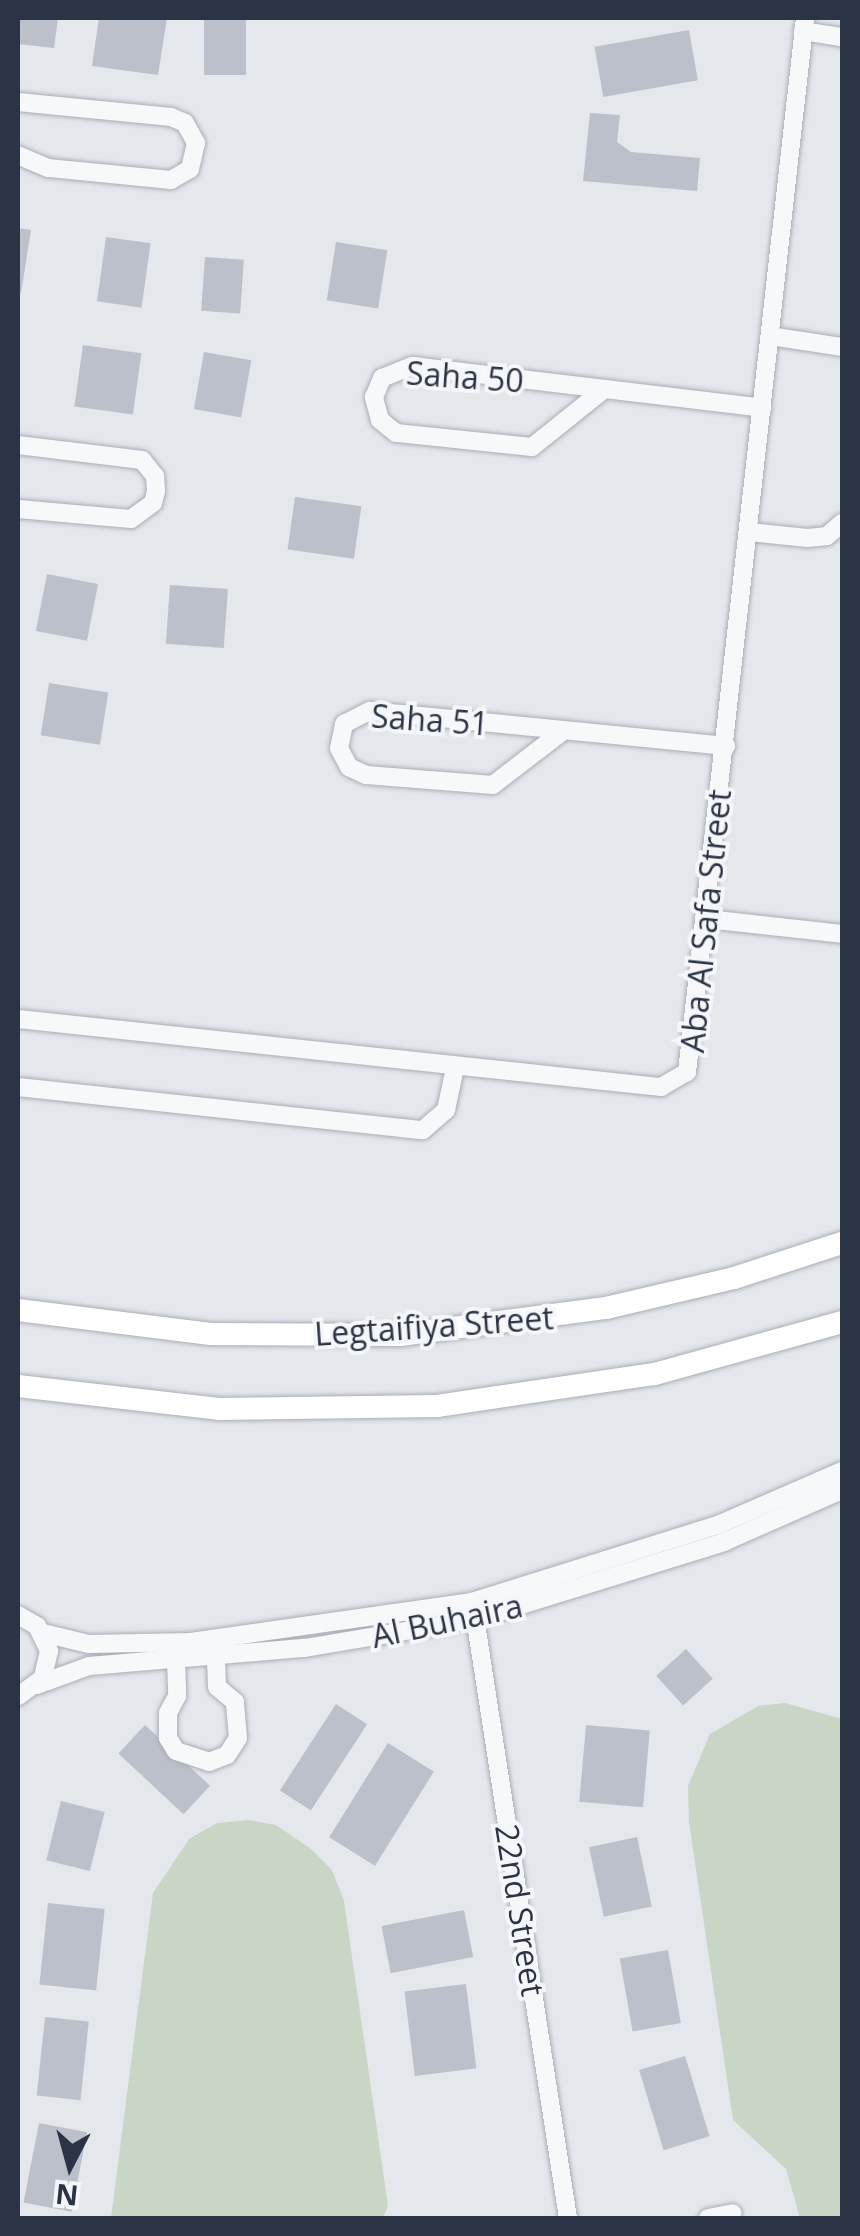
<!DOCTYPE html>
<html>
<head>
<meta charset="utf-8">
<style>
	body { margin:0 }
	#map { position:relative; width:860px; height:2236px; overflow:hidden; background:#e4e7ec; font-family:"Open Sans",sans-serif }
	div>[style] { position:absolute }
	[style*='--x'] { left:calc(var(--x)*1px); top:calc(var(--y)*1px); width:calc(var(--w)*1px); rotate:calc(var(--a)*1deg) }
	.green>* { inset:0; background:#c9d6c5 }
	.building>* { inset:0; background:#bbc0ca; transform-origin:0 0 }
	.roads { filter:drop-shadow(0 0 2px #a9aeb7) drop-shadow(0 0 2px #a9aeb7) }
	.street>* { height:18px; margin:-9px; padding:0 9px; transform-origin:9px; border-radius:9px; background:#f7f8fa }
	.secondary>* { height:22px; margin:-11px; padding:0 11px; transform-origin:11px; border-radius:11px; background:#fff }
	span { translate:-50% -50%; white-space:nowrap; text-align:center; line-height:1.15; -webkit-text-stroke:8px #f4f6f9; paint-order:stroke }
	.street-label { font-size:32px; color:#2b3445 }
	.frame { position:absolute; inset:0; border:20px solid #2b3445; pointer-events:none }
	.north { position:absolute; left:20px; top:2116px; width:100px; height:100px; -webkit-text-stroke:8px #f4f6f9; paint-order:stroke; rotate:186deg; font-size:28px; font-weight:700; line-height:40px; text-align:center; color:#2b3445 }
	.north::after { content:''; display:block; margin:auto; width:35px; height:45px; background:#2b3445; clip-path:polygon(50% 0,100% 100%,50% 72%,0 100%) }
</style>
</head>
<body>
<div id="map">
	<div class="green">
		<i style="clip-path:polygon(785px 1703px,842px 1719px,842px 2218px,800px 2218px,786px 2169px,733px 2120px,689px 1822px,688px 1786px,710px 1734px,758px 1706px)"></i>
		<i style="clip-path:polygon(249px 1820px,276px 1825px,311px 1849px,332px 1870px,344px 1901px,388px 2206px,383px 2218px,111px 2218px,153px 1893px,189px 1839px,217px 1823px)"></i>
	</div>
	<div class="building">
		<i style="clip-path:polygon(18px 18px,58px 18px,54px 48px,18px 44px)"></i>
		<i style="clip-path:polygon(99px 18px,167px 18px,158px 75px,92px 66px)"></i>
		<i style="left:204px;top:18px;width:42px;height:57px"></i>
		<i style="left:689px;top:30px;width:51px;height:96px;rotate:80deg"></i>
		<i style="clip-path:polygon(590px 113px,620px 115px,617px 142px,631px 152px,700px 158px,697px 191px,583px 181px)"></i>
		<i style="clip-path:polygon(18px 228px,31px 230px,21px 293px,18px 292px)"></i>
		<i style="left:106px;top:237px;width:45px;height:65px;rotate:8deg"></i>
		<i style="left:336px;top:242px;width:52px;height:59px;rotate:9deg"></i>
		<i style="left:205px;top:257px;width:39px;height:54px;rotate:4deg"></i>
		<i style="left:83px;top:345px;width:59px;height:62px;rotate:8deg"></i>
		<i style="left:204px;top:352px;width:48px;height:58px;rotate:10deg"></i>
		<i style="left:295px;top:497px;width:67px;height:53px;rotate:8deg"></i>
		<i style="left:47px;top:574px;width:52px;height:58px;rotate:11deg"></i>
		<i style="left:170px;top:585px;width:58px;height:59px;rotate:4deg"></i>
		<i style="left:49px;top:683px;width:60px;height:53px;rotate:9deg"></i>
		<i style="left:686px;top:1649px;width:40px;height:40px;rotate:48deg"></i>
		<i style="left:336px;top:1704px;width:37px;height:103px;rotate:33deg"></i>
		<i style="left:145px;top:1725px;width:89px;height:39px;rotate:43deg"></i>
		<i style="left:586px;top:1725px;width:64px;height:77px;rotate:5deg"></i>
		<i style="left:388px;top:1743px;width:54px;height:111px;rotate:32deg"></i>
		<i style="left:61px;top:1801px;width:45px;height:61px;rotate:14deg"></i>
		<i style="left:637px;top:1837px;width:71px;height:49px;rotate:78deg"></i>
		<i style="left:48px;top:1903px;width:57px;height:82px;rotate:6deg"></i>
		<i style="left:464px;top:1910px;width:48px;height:84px;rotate:79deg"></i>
		<i style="left:668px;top:1950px;width:74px;height:49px;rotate:80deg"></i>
		<i style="left:466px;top:1984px;width:85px;height:62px;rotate:83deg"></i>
		<i style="left:45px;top:2017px;width:44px;height:79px;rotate:6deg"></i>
		<i style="left:685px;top:2056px;width:84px;height:48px;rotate:73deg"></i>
		<i style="left:39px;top:2123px;width:49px;height:81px;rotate:11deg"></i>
	</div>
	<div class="roads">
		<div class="street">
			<i style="--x:803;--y:31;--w:39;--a:9"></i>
			<i style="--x:18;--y:102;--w:154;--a:5.6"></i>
			<i style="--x:171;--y:117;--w:15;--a:23"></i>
			<i style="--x:185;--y:123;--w:23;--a:61"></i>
			<i style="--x:196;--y:143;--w:27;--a:103"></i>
			<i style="--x:190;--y:169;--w:22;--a:150"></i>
			<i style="--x:171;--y:180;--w:124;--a:-174.4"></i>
			<i style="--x:48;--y:168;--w:33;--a:-157"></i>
			<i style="--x:770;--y:336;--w:73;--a:8.7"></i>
			<i style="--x:602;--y:391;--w:90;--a:141.3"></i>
			<i style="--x:532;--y:447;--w:137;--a:-174.1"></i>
			<i style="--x:396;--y:433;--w:21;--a:-141"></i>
			<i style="--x:380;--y:420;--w:24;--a:-105"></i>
			<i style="--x:374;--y:397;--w:21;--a:-67"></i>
			<i style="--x:382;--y:378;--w:32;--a:-22"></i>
			<i style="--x:412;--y:366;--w:353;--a:6.8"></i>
			<i style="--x:18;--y:445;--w:125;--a:6.9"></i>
			<i style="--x:142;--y:460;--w:21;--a:51"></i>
			<i style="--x:155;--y:476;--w:15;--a:86"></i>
			<i style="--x:156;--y:491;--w:12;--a:104"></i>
			<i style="--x:153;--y:503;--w:27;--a:144"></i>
			<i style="--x:131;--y:519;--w:113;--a:-174.9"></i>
			<i style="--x:749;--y:532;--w:59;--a:5.8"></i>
			<i style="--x:808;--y:538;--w:19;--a:-6"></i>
			<i style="--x:827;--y:536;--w:20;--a:-41"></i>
			<i style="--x:563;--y:731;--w:88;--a:142.4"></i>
			<i style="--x:493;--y:785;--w:127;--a:-175.5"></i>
			<i style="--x:366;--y:775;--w:19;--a:-155"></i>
			<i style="--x:349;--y:767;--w:21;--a:-118"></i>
			<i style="--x:339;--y:748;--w:25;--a:-78"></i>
			<i style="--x:344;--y:724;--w:29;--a:-27"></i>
			<i style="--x:370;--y:711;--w:358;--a:5.6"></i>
			<i style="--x:707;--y:919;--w:136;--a:6.3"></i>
			<i style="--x:18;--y:1019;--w:647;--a:6.04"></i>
			<i style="--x:661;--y:1087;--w:30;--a:-30"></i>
			<i style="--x:687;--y:1072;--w:1061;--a:-83.61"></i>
			<i style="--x:18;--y:1087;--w:407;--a:6.1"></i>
			<i style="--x:423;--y:1130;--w:30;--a:-41"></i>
			<i style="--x:446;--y:1110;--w:43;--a:-77.9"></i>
			<i style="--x:474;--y:1611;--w:614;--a:81.2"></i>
			<i style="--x:18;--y:1615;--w:22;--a:30"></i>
			<i style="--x:37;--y:1626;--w:28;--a:64"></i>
			<i style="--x:49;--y:1651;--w:28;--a:103"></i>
			<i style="--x:43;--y:1678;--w:31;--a:144"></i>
			<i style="--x:43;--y:1633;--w:47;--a:13.4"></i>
			<i style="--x:89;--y:1644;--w:102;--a:-1.1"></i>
			<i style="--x:191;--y:1642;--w:284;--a:-8.1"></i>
			<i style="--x:472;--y:1602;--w:258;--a:-17.4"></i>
			<i style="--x:718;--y:1525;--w:135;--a:-23.5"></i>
			<i style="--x:176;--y:1660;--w:36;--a:88"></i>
			<i style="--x:177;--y:1696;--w:19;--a:118"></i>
			<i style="--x:168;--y:1713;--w:25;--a:90"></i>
			<i style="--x:168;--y:1738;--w:15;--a:58"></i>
			<i style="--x:176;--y:1751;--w:35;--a:18"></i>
			<i style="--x:209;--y:1762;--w:19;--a:-21"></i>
			<i style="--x:227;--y:1755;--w:20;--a:-57"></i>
			<i style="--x:238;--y:1738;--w:36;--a:-95"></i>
			<i style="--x:235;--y:1702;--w:23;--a:-140"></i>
			<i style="--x:217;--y:1687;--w:29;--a:-92"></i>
			<i style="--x:37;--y:1685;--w:55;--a:-20.1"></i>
			<i style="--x:89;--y:1666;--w:217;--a:-4.8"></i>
			<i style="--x:305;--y:1648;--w:173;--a:-9.6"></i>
			<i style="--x:476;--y:1619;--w:260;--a:-17.2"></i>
			<i style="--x:724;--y:1542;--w:129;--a:-23.8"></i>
			<i style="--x:708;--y:2218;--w:25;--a:-11"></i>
		</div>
		<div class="secondary">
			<i style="--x:18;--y:1310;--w:194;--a:7.1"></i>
			<i style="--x:211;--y:1334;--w:189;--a:0.3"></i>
			<i style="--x:400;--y:1335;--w:208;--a:-7.5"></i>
			<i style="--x:606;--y:1308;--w:131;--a:-13.2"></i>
			<i style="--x:734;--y:1278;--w:114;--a:-18"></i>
			<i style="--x:18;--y:1386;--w:202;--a:6.5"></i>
			<i style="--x:219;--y:1409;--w:218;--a:-0.8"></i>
			<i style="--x:437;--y:1406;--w:220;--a:-8.4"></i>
			<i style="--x:655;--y:1374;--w:194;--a:-15.5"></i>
		</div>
	</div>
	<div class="street-label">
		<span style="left:465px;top:377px;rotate:4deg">Saha 50</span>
		<span style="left:430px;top:720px;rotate:4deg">Saha 51</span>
		<span style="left:706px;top:921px;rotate:-84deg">Aba Al Safa Street</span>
		<span style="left:434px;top:1326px;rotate:-4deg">Legtaifiya Street</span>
		<span style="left:447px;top:1621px;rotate:-12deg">Al Buhaira</span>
		<span style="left:520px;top:1910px;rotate:81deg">22nd Street</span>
	</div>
	<div class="frame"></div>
	<div class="north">N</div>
</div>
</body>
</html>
